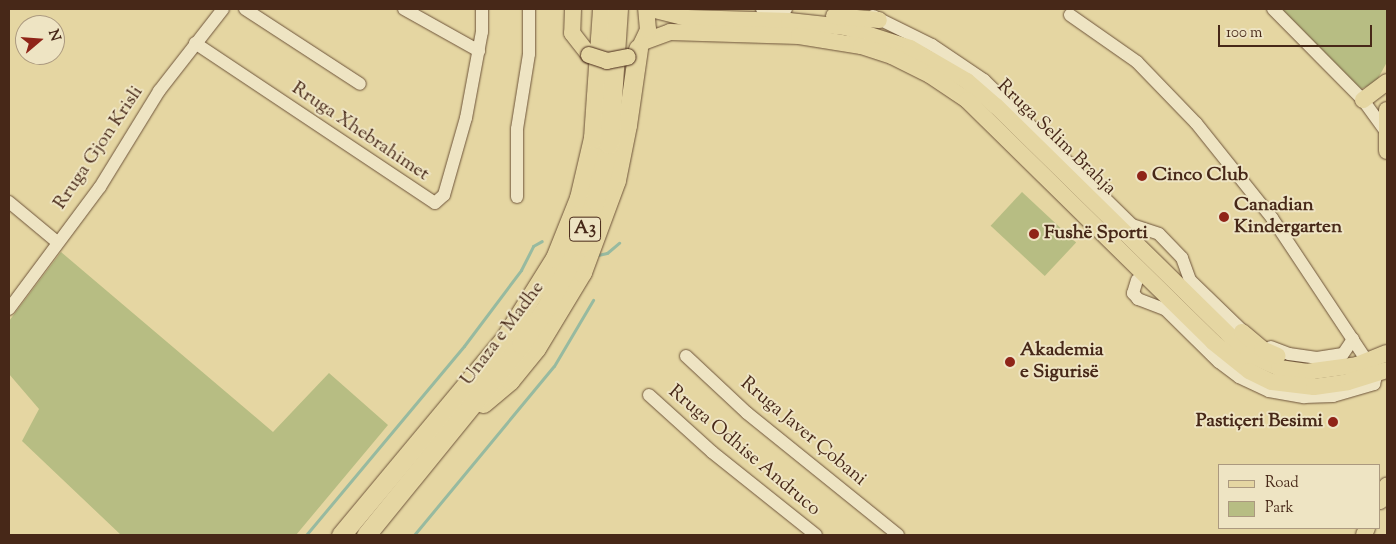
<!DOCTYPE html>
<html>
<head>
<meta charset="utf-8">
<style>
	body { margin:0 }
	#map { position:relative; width:1396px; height:544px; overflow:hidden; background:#e5d6a2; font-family:"Sorts Mill Goudy",serif }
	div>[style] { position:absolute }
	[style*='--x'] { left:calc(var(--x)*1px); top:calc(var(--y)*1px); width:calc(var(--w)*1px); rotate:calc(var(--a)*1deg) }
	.green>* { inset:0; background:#b7bd83; transform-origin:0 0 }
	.stream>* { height:3px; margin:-1.5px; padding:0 1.5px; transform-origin:1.5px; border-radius:1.5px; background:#97baa0 }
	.roads { filter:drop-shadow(0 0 1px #6e543a) drop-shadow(0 0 1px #6e543a) }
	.minor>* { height:12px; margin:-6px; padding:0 6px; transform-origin:6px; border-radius:6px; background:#eee4c3 }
	.major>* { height:16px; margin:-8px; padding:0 8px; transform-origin:8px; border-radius:8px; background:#e5d6a2 }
	.highway>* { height:19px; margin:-9.5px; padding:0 9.5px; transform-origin:9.5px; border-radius:9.5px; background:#e5d6a2 }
	.bridges { filter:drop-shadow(0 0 1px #472818) drop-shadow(0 0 1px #472818) }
	.major-bridge>* { height:16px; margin:-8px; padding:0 8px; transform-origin:8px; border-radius:8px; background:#e5d6a2 }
	.dots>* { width:14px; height:14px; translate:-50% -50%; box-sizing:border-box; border:2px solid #eee4c3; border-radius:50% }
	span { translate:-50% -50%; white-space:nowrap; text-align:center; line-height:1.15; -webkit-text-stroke:4px #eee4c3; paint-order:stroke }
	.shield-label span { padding:1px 4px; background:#eee4c3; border:1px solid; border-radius:4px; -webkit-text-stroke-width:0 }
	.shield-label { font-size:18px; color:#472818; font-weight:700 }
	.street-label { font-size:19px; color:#472818 }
	.poi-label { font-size:19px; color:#472818; font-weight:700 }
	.left { translate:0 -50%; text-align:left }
	.right { translate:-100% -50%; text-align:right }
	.frame { position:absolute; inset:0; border:10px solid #472818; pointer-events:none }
	.legend { position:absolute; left:1218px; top:464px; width:162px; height:65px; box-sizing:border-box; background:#eee4c3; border:1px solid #ab997f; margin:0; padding:6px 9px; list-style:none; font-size:15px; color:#472818 }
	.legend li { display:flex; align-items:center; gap:10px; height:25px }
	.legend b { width:25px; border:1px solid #ab997f }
	.north { position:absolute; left:15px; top:15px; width:50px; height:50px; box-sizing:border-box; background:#eee4c3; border:1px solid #ab997f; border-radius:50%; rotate:72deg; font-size:14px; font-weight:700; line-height:20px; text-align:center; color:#472818 }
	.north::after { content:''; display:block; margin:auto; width:18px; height:22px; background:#8f2418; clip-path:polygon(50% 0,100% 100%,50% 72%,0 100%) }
	.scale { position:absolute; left:1218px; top:25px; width:154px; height:22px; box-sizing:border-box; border:2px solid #472818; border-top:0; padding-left:6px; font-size:15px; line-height:18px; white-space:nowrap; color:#472818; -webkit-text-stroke:4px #eee4c3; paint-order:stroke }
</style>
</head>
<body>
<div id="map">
	<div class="green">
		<i style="clip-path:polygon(1282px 9px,1387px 9px,1387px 62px,1376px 82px,1361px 89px)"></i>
		<i style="left:1022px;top:192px;width:74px;height:46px;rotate:43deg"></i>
		<i style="clip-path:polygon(61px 252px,273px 432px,329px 373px,388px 425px,296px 535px,121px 535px,22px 441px,39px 409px,9px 374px,9px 321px)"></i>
	</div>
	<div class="stream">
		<i style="--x:598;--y:255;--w:9;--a:-13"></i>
		<i style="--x:607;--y:253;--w:16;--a:-40"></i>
		<i style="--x:306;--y:535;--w:246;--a:-50.1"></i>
		<i style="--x:464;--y:346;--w:95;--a:-53.1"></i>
		<i style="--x:521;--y:270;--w:27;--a:-63"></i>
		<i style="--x:533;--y:246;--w:10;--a:-29"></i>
		<i style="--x:414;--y:535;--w:219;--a:-50.4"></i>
		<i style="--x:554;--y:366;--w:77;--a:-59.4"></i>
	</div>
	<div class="roads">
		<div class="minor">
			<i style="--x:245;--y:9;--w:137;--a:33.1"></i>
			<i style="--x:404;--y:9;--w:86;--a:29.2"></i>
			<i style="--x:762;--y:9;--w:24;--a:0"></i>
			<i style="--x:1273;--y:9;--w:128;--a:45.3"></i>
			<i style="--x:1363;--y:100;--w:37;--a:54"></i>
			<i style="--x:1070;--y:15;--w:82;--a:35"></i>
			<i style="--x:1137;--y:62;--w:85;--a:46"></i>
			<i style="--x:1196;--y:123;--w:122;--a:51.3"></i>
			<i style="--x:1272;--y:218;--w:172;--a:56.4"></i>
			<i style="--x:873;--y:16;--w:66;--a:26.2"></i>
			<i style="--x:932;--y:45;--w:63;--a:33.9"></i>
			<i style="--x:984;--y:80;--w:207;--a:44.4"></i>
			<i style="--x:1132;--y:225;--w:28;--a:18"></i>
			<i style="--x:1159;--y:234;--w:33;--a:46"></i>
			<i style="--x:1182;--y:258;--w:23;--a:70"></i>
			<i style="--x:1190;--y:280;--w:81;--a:44"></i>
			<i style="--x:195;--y:43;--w:288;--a:33.7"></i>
			<i style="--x:435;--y:203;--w:12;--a:-42"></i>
			<i style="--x:444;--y:195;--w:80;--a:-74.1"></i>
			<i style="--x:466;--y:118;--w:87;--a:-79.5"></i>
			<i style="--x:482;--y:32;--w:23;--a:-90"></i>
			<i style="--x:517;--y:197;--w:68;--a:-90"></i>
			<i style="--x:517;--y:129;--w:76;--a:-80.9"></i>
			<i style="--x:529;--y:54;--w:45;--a:-90"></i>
			<i style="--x:9;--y:202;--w:62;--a:39.8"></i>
			<i style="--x:1137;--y:280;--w:14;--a:107"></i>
			<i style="--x:1133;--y:293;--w:8;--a:50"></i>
			<i style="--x:1138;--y:299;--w:30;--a:21"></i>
			<i style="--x:1166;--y:310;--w:74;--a:44.5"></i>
			<i style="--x:1219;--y:362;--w:25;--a:37"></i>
			<i style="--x:1239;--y:377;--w:33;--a:25"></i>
			<i style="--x:1269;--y:391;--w:36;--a:10"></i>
			<i style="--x:1304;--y:397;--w:29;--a:-2"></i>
			<i style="--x:1333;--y:396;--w:43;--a:-16.3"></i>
			<i style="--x:1374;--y:384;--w:11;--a:-75"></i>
			<i style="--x:9;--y:309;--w:152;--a:-53.3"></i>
			<i style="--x:100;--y:187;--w:113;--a:-58.4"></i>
			<i style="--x:159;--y:91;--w:104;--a:-52"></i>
			<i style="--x:1271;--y:347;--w:19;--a:21"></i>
			<i style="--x:1289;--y:354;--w:28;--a:8"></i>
			<i style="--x:1317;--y:358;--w:26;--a:-9"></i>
			<i style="--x:1343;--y:354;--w:18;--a:-56"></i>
			<i style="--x:686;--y:356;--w:83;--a:43.1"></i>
			<i style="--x:747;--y:413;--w:194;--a:38.9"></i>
			<i style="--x:649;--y:395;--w:85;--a:42.1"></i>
			<i style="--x:712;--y:452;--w:133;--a:38.6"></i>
		</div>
		<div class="major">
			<i style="--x:573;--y:9;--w:24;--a:92"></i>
			<i style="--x:572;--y:33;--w:28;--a:52"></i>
			<i style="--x:651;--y:9;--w:37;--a:14"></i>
			<i style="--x:687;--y:18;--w:102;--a:1.7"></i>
			<i style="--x:789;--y:21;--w:56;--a:6.1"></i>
			<i style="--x:845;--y:27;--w:68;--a:17.9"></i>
			<i style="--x:910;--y:48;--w:66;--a:30.1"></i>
			<i style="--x:967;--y:81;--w:38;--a:41"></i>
			<i style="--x:996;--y:106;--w:354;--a:44.5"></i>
			<i style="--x:1248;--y:354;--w:34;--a:24"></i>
			<i style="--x:1279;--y:368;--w:27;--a:8"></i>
			<i style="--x:1306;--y:372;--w:51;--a:-7.8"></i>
			<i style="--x:1357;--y:365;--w:32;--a:-22"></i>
			<i style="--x:834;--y:16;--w:45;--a:5.1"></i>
			<i style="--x:643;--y:42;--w:29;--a:-20"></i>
			<i style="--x:670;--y:32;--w:129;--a:1.8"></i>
			<i style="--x:799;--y:36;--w:63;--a:9.2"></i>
			<i style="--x:861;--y:46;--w:33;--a:18"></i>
			<i style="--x:892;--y:56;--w:42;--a:26.6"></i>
			<i style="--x:930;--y:75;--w:45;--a:34"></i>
			<i style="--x:967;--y:100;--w:345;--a:44.5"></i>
			<i style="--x:1213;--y:342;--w:46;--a:38.9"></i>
			<i style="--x:1249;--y:371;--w:25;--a:26"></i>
			<i style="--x:1272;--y:382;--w:42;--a:6.8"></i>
			<i style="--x:1314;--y:387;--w:34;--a:-8"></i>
			<i style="--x:1348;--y:382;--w:41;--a:-17.1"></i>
			<i style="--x:640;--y:47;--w:19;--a:-65"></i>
			<i style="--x:648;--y:30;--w:21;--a:-95"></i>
			<i style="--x:1363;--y:100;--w:30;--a:-37"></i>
			<i style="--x:1387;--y:110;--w:41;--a:90"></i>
			<i style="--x:1242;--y:332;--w:26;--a:40"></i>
			<i style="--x:1262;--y:349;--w:17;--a:24"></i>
			<i style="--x:1380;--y:501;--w:17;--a:-66"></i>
			<i style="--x:1364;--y:535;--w:8;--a:-67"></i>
		</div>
		<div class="highway">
			<i style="--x:483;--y:403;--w:35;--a:-40"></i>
			<i style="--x:510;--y:380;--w:41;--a:-50.9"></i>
			<i style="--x:536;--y:348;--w:89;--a:-58.8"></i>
			<i style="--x:582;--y:272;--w:98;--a:-69.7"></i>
			<i style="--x:616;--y:180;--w:56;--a:-78.7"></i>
			<i style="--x:627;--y:125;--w:77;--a:-81.8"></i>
			<i style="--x:341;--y:535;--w:256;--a:-50.2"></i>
			<i style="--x:505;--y:338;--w:94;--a:-58"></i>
			<i style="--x:555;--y:258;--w:65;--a:-68.2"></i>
			<i style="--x:579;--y:198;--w:62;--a:-76.9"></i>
			<i style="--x:593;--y:138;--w:129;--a:-86"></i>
			<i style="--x:366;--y:535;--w:246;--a:-50.9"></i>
			<i style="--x:521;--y:344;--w:46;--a:-55.6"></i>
			<i style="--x:547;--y:306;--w:68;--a:-61.9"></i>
			<i style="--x:579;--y:246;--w:49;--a:-70.8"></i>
			<i style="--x:595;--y:200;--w:58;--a:-76"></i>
			<i style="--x:609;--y:144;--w:135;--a:-86.2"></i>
		</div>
	</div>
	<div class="bridges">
		<div class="major-bridge">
			<i style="--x:589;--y:55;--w:19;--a:18"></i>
			<i style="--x:607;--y:61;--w:21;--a:-11"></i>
		</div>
	</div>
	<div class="dots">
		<i style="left:1142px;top:176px;background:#8f2418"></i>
		<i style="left:1224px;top:217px;background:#8f2418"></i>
		<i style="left:1034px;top:234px;background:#8f2418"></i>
		<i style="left:1010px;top:362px;background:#8f2418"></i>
		<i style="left:1333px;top:422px;background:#8f2418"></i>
	</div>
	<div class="shield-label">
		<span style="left:585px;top:229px">A3</span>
	</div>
	<div class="street-label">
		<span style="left:360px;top:132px;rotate:34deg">Rruga Xhebrahimet</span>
		<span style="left:1056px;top:138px;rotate:44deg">Rruga Selim Brahja</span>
		<span style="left:99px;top:148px;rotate:-56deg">Rruga Gjon Krisli</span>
		<span style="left:503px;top:334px;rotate:-53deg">Unaza e Madhe</span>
		<span style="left:803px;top:432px;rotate:40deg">Rruga Javer Çobani</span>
		<span style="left:744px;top:451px;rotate:40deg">Rruga Odhise Andruco</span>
	</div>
	<div class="poi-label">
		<span class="left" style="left:1152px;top:176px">Cinco Club</span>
		<span class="left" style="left:1234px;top:217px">Canadian<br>Kindergarten</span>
		<span class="left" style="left:1044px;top:234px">Fushë Sporti</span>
		<span class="left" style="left:1020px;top:362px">Akademia<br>e Sigurisë</span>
		<span class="right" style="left:1323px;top:422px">Pastiçeri Besimi</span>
	</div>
	<div class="frame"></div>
	<ul class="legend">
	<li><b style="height:6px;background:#e5d6a2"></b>Road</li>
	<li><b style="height:14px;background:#b7bd83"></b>Park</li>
	</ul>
	<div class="north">N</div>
	<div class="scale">100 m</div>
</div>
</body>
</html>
